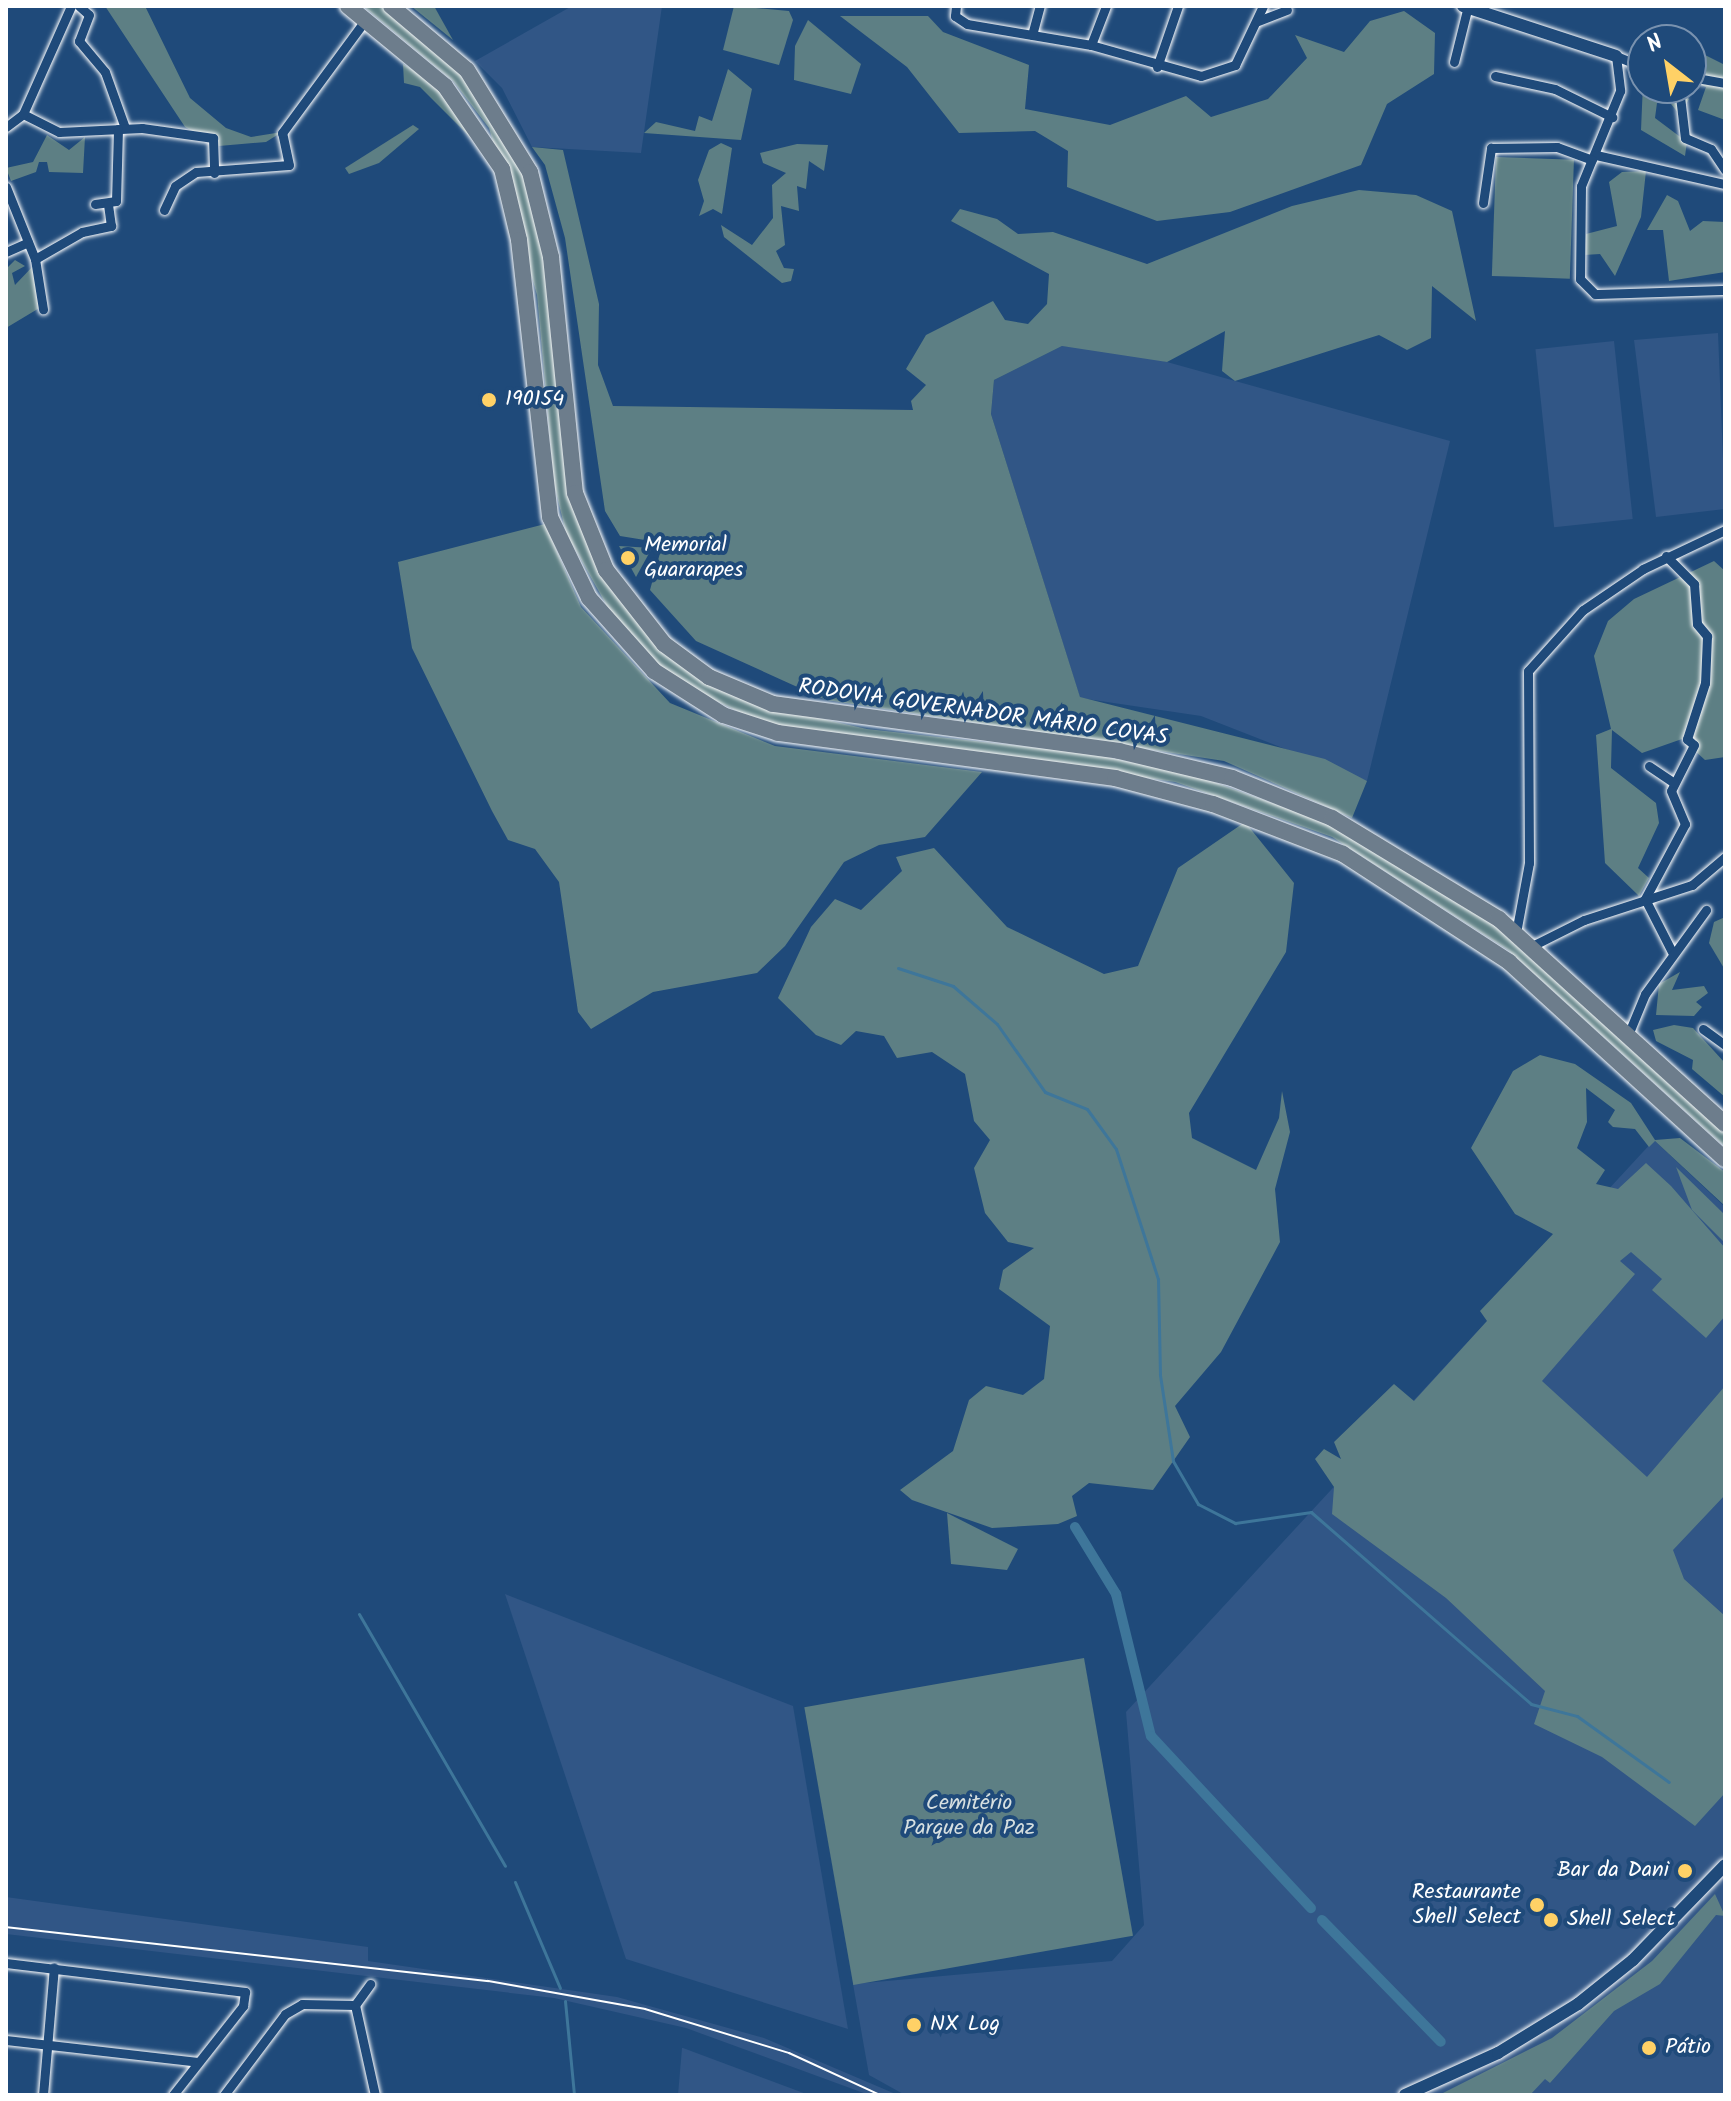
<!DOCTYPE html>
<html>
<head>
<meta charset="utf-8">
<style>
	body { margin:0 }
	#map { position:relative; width:1731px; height:2101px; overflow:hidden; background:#1f4a7a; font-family:Kalam,sans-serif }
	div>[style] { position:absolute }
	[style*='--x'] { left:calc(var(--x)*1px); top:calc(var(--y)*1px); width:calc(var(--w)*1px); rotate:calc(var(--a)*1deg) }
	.built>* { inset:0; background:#315686; transform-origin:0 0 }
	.green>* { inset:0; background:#5d7f84; transform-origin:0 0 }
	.stream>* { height:3px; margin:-1.5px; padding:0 1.5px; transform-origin:1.5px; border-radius:1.5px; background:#3e769a }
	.canal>* { height:10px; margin:-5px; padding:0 5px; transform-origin:5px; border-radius:5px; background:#3e769a }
	.roads { filter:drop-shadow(0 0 2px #fff) drop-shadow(0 0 2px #fff) }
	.street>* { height:9px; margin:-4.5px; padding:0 4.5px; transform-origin:4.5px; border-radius:4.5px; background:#1f4a7a }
	.secondary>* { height:12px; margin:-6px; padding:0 6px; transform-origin:6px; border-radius:6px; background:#1f4a7a }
	.highway>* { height:16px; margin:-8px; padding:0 8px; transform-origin:8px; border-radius:8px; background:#6d7d8c }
	.tram>* { height:2px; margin:-1px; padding:0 1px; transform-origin:1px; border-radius:1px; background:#fff }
	.dots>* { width:22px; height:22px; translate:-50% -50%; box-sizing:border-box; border:4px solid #1f4a7a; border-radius:50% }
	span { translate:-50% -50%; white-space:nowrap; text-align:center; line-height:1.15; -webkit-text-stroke:8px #1f4a7a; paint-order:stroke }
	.poi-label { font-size:22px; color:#fff }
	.left { translate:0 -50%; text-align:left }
	.right { translate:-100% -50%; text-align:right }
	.street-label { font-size:22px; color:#fff }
	.park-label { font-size:22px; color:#d6dfe0 }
	.frame { position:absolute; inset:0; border:8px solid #fff; pointer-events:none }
	.north { position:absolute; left:1627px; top:24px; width:80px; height:80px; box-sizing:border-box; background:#1f4a7a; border:2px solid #7992af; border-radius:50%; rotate:329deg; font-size:22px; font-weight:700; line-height:32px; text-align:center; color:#fff }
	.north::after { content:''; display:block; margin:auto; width:28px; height:36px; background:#ffd166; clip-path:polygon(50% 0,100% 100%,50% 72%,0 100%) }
</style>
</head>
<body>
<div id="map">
	<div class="built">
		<i style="clip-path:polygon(572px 6px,662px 6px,641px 153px,532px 147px,502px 88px,475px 61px)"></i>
		<i style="clip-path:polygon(1718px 333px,1725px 509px,1656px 517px,1634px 340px)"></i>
		<i style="left:1614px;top:341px;width:179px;height:79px;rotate:84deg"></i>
		<i style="clip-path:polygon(1062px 346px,1124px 350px,1450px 441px,1367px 781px,1201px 716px,1080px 698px,991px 414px,994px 380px)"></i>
		<i style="clip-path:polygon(1654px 1140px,1725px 1207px,1725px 2095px,905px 2095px,869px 2075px,853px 1984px,1112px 1961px,1144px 1925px,1126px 1712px)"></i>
		<i style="clip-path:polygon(505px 1594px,793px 1706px,848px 2029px,626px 1959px)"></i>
		<i style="clip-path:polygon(6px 1897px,368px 1947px,368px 1961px,617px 1997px,764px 2038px,898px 2095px,869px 2095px,686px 2028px,554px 1998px,6px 1934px)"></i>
		<i style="clip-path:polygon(682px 2048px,683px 2048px,809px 2095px,678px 2095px)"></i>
	</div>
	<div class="green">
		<i style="clip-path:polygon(105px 6px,145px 6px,190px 98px,226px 128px,251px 137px,282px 132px,266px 142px,219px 146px,185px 127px)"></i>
		<i style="clip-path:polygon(363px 6px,385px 6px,456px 66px,529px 183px,551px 299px,565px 470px,611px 587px,712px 683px,748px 702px,867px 729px,1092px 754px,1197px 776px,1333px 825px,1501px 929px,1725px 1132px,1725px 1147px,1508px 950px,1332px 837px,1175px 782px,762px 723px,673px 680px,612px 615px,566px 533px,554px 484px,537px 295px,489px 128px,453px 81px)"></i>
		<i style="clip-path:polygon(411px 6px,434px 6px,453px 40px)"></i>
		<i style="clip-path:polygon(734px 6px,789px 11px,793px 20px,779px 65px,723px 50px)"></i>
		<i style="clip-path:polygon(1404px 11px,1435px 33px,1434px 74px,1387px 104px,1361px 165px,1230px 212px,1157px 221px,1067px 187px,1068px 151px,1035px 131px,959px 133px,907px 67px,840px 16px,928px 16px,943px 32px,1029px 65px,1025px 109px,1110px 125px,1186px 96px,1211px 117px,1268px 99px,1307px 58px,1295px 35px,1344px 52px,1370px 21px)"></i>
		<i style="clip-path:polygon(808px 20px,861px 64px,851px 94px,794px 80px,795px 46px)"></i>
		<i style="clip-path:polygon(1691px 48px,1725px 65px,1725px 120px,1698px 110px,1706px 87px,1691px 81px)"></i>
		<i style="clip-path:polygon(403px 64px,432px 81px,476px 143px,420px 87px,404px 83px)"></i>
		<i style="clip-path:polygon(728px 69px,752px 89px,741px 140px,644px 133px,656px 122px,695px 131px,699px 116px,712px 121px)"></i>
		<i style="clip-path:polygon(1643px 83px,1680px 90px,1689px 99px,1680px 115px,1671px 104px,1657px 103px,1655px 118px,1687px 142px,1685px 156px,1641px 130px)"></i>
		<i style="clip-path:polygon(413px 125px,419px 129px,379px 163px,349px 174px,345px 168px)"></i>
		<i style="clip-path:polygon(47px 135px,69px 150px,85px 137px,83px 173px,49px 172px,47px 162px,39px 162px,36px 172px,11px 181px,6px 168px,33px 162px)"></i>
		<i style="clip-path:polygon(721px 143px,732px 148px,722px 214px,713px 209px,699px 216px,704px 201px,698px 180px,709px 150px)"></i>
		<i style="clip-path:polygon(797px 144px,828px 145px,824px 171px,809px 161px,806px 189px,797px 186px,799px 211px,781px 206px,785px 245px,776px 251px,784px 268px,794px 269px,791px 281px,782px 283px,724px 237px,721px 225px,752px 245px,773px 218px,772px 185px,786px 173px,763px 163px,760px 153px)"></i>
		<i style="clip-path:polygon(532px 147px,563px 150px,599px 304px,598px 365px,613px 406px,913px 410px,911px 401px,926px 385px,906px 369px,926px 335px,993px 301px,1005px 320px,1028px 324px,1047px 304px,1049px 274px,951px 221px,960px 209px,997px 219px,1018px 234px,1053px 232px,1147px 264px,1292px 206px,1359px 190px,1416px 195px,1452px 211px,1476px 321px,1432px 286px,1431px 338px,1407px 350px,1379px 335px,1235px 381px,1222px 371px,1225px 331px,1167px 362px,1062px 346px,994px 380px,991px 414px,1080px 697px,1325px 759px,1367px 781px,1352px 818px,1224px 761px,826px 700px,696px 641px,650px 590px,660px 553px,651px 541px,620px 536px,605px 511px,565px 238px,545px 165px)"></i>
		<i style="left:1496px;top:157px;width:78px;height:119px;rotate:2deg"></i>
		<i style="clip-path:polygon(1646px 171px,1641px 217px,1615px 276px,1600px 254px,1584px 255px,1586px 234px,1617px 226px,1609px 182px,1622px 172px)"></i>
		<i style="clip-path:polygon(1667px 195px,1678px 201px,1690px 231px,1703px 221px,1725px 222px,1725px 272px,1669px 281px,1663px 230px,1647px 230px)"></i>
		<i style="clip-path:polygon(15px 260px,25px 266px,12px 273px,15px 285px,34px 265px,41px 307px,6px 328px,6px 269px)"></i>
		<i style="clip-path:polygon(545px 524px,581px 607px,670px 703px,775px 746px,982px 772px,925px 837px,879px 845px,844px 862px,785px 946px,757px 973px,653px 992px,591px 1029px,578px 1012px,559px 882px,535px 849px,508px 840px,492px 811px,412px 648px,398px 562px)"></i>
		<i style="clip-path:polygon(619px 546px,652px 548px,636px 577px)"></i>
		<i style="clip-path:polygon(1714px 561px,1725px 571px,1725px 757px,1705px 760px,1682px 739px,1642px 753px,1612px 730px,1611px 768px,1656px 803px,1659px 823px,1638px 868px,1649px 878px,1639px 896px,1605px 863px,1596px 735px,1611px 729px,1594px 656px,1608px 621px,1634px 599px)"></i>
		<i style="clip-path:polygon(1245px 822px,1294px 883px,1286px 952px,1189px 1113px,1192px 1138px,1256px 1170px,1279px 1118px,1282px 1091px,1290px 1132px,1275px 1189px,1280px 1242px,1221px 1352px,1175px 1406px,1190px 1437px,1153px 1490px,1089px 1483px,1072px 1496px,1077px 1516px,1058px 1524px,992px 1528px,912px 1500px,900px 1490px,953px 1451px,969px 1400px,986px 1386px,1023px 1395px,1044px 1379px,1050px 1326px,999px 1289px,1003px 1270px,1034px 1248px,1008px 1242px,985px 1213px,974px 1168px,990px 1140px,974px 1121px,965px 1074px,932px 1052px,897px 1058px,884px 1036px,856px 1031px,841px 1045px,816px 1035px,778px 998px,811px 927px,835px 899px,861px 910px,902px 871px,896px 857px,934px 848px,1007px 927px,1104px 974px,1138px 966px,1178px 868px)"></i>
		<i style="clip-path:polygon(1725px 917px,1725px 970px,1709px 943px,1714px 922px)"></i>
		<i style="clip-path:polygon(1680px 972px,1672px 990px,1704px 986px,1708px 993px,1696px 1002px,1702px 1007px,1694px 1016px,1656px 1015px,1659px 984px)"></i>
		<i style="clip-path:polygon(1674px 1025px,1693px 1028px,1725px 1063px,1725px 1097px,1692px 1069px,1693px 1060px,1656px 1041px,1653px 1030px)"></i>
		<i style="clip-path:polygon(1540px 1055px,1575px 1064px,1631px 1103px,1655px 1140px,1680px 1138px,1725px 1172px,1725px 1206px,1655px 1141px,1649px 1147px,1635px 1129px,1613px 1127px,1608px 1122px,1615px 1110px,1586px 1088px,1587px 1122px,1577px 1148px,1605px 1170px,1596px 1184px,1618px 1189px,1646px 1163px,1671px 1186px,1725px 1248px,1725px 1316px,1706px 1338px,1652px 1290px,1662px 1279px,1631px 1252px,1620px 1261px,1635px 1274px,1542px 1381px,1647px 1477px,1725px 1386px,1725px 1495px,1673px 1550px,1684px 1579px,1725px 1616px,1725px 1793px,1695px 1826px,1602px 1757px,1534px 1724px,1545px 1691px,1446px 1598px,1332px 1514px,1334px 1487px,1315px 1459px,1324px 1449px,1341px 1459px,1334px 1442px,1394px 1384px,1414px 1401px,1487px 1321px,1480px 1311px,1553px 1234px,1515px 1214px,1471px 1148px,1513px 1071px)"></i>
		<i style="clip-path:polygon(1676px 1167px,1725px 1215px,1725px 1243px,1692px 1210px)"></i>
		<i style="clip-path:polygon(947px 1513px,1018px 1549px,1007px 1570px,951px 1564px)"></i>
		<i style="left:1084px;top:1658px;width:282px;height:284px;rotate:80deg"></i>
		<i style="clip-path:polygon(1715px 1894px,1725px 1916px,1716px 1915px,1660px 1984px,1614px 2011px,1550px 2083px,1545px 2079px,1530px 2095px,1439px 2095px,1552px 2038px,1652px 1961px)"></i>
	</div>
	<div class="stream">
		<i style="--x:898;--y:968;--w:58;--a:18.1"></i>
		<i style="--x:953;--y:986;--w:58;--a:40.8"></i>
		<i style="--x:997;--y:1024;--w:83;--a:54.8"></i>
		<i style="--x:1045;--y:1092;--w:45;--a:22"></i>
		<i style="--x:1087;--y:1109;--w:49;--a:54.1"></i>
		<i style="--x:1116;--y:1149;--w:137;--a:72.1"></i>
		<i style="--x:1158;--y:1279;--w:96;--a:88.8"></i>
		<i style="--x:1160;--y:1375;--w:87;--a:81.4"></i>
		<i style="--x:1173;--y:1461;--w:50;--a:59.8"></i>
		<i style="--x:1198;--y:1504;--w:42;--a:27.2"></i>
		<i style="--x:1235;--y:1523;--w:77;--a:-8.2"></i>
		<i style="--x:1311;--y:1512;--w:292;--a:41.1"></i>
		<i style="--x:1531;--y:1704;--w:48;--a:14.6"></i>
		<i style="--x:1577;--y:1716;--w:113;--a:35.7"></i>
		<i style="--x:359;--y:1614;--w:291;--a:59.9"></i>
		<i style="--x:515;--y:1882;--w:115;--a:67"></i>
		<i style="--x:565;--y:2001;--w:94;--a:84.5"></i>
	</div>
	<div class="canal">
		<i style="--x:1075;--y:1527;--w:79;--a:58.5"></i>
		<i style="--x:1116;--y:1594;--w:146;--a:76.2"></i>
		<i style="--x:1151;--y:1736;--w:235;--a:47.1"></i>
		<i style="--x:1322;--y:1920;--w:170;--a:45.7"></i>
	</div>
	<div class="roads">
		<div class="street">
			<i style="--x:79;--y:6;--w:13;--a:42"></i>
			<i style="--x:89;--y:15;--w:28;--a:111"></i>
			<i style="--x:79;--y:41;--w:40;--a:50"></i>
			<i style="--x:105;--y:72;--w:59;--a:70.3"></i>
			<i style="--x:956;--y:6;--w:10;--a:96"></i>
			<i style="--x:955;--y:16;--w:14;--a:34"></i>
			<i style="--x:967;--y:24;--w:126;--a:9.6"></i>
			<i style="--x:1091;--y:45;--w:114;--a:15.7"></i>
			<i style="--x:1201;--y:76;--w:36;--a:-18"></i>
			<i style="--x:1235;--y:65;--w:65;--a:-64.6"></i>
			<i style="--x:1258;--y:21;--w:31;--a:-21"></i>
			<i style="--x:1032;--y:35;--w:30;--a:-75"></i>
			<i style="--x:1091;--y:45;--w:42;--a:-69"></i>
			<i style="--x:1616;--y:56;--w:35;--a:83"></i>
			<i style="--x:1620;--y:91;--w:103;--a:112.3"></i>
			<i style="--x:1581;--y:186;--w:93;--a:90.6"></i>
			<i style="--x:1580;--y:279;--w:21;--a:45"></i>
			<i style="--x:1595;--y:294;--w:130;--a:-1.8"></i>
			<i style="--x:1616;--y:56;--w:29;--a:22"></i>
			<i style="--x:1454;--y:62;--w:58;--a:-76"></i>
			<i style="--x:1157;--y:67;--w:65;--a:-71"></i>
			<i style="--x:1495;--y:76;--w:61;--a:12.2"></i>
			<i style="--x:1555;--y:89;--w:64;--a:26.2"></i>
			<i style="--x:1691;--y:77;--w:35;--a:10"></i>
			<i style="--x:1679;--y:88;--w:50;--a:83.2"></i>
			<i style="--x:1685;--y:138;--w:28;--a:23"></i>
			<i style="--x:1711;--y:149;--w:25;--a:56"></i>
			<i style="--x:23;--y:114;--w:40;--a:26.6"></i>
			<i style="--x:59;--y:132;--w:83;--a:-2.8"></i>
			<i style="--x:142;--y:128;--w:72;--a:8"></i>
			<i style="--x:213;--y:138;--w:35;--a:88"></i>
			<i style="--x:6;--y:127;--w:21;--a:-37"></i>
			<i style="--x:23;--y:114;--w:118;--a:-66"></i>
			<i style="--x:1596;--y:155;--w:132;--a:12.7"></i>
			<i style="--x:6;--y:187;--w:78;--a:68.1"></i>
			<i style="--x:35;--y:259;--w:51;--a:80.9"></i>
			<i style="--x:1483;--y:203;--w:56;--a:-81.7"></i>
			<i style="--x:1491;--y:148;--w:66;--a:-0.9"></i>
			<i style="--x:1557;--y:147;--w:37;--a:20"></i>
			<i style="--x:95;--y:204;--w:21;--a:-8"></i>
			<i style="--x:116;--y:201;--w:72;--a:-88.4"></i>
			<i style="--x:164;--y:210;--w:26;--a:-65"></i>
			<i style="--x:175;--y:186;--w:25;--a:-34"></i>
			<i style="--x:196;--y:172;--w:93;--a:-4.3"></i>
			<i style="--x:289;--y:165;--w:33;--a:-102"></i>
			<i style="--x:282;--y:133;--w:142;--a:-53.6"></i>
			<i style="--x:6;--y:252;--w:24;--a:-24"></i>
			<i style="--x:35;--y:259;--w:54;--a:-29.9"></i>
			<i style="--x:82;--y:232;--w:30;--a:-12"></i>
			<i style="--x:111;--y:226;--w:22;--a:-98"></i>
			<i style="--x:1666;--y:556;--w:40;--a:45"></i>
			<i style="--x:1694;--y:584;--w:40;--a:85.7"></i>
			<i style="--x:1697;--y:624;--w:16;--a:50"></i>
			<i style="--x:1707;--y:636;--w:47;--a:92.4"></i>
			<i style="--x:1705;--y:683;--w:59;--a:107.8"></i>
			<i style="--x:1687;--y:739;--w:9;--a:41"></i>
			<i style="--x:1694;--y:745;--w:51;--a:116.6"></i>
			<i style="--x:1671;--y:791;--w:36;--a:67"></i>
			<i style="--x:1685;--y:824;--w:85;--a:118.1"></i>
			<i style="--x:1645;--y:899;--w:59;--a:63"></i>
			<i style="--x:1649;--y:766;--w:30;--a:34"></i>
			<i style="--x:1516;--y:933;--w:71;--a:-79.5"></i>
			<i style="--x:1529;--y:863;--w:192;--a:-90.3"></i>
			<i style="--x:1528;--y:671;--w:82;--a:-48"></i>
			<i style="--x:1583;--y:610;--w:73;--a:-34.3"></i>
			<i style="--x:1643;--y:569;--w:91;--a:-25.4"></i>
			<i style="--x:1532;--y:946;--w:58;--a:-26.6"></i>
			<i style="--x:1584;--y:920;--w:114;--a:-18"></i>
			<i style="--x:1692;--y:885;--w:43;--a:-40.3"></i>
			<i style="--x:1703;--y:1029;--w:27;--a:36"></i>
			<i style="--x:1628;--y:1035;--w:44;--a:-67.5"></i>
			<i style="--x:1645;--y:994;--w:104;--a:-54"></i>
			<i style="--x:6;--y:1963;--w:241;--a:6.9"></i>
			<i style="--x:245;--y:1992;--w:14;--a:98"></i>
			<i style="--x:243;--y:2006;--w:113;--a:128.2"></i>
			<i style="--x:355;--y:2005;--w:92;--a:77.5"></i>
			<i style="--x:6;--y:2040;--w:193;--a:6.5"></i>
			<i style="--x:43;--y:2095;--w:128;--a:-85.1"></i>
			<i style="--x:224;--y:2095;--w:101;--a:-53"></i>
			<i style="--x:285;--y:2014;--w:20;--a:-30"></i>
			<i style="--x:302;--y:2004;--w:53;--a:1.1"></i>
			<i style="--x:355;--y:2005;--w:26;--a:-54"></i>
		</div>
		<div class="secondary">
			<i style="--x:1463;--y:6;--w:161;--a:18.1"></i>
			<i style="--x:1405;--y:2095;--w:102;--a:-24.3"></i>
			<i style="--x:1498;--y:2053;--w:94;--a:-31.5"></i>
			<i style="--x:1578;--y:2004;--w:70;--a:-38.7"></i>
			<i style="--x:1633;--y:1960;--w:132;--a:-45.9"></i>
		</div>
		<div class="highway">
			<i style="--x:348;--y:6;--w:126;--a:39.5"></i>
			<i style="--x:445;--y:86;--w:101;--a:55.5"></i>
			<i style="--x:502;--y:169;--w:73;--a:76.5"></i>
			<i style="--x:519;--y:240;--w:279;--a:83.6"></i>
			<i style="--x:550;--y:517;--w:90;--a:64.3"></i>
			<i style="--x:589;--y:598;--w:98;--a:48.3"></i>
			<i style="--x:654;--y:671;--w:82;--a:32.5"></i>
			<i style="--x:723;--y:715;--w:58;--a:18.1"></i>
			<i style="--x:778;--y:733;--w:340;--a:7.6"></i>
			<i style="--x:1115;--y:778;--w:101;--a:14.9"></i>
			<i style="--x:1213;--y:804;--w:139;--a:21"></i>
			<i style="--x:1343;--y:854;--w:198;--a:33"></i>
			<i style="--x:1509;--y:962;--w:292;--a:42.4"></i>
			<i style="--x:391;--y:6;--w:99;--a:40.1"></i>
			<i style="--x:467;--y:70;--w:120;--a:58.3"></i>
			<i style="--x:530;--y:172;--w:88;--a:76.1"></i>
			<i style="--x:551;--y:257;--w:237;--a:84.2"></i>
			<i style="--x:575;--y:493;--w:83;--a:68.1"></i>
			<i style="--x:606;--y:570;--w:94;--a:51.9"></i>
			<i style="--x:664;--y:644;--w:56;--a:36.3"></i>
			<i style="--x:709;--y:677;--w:69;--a:22.9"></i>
			<i style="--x:773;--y:704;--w:349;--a:7.7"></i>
			<i style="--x:1119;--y:751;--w:116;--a:13.4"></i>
			<i style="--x:1232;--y:778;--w:108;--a:21.8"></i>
			<i style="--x:1332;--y:818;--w:195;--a:31.2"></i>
			<i style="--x:1499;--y:919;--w:305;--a:42.2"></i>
		</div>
	</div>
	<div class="tram">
		<i style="--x:6;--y:1927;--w:485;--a:6.4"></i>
		<i style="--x:488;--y:1981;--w:159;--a:10.1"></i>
		<i style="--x:645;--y:2009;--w:151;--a:17"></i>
		<i style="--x:789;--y:2053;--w:100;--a:24.8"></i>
	</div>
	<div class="dots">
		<i style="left:489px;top:400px;background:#ffd166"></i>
		<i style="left:628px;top:558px;background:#ffd166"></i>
		<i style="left:1685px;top:1871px;background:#ffd166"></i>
		<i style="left:1537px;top:1905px;background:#ffd166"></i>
		<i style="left:1551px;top:1920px;background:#ffd166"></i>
		<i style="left:914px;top:2025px;background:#ffd166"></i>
		<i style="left:1649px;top:2048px;background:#ffd166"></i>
	</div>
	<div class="poi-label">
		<span class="left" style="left:505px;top:400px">190154</span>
		<span class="left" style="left:644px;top:558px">Memorial<br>Guararapes</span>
		<span class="right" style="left:1669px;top:1871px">Bar da Dani</span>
		<span class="right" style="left:1521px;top:1905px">Restaurante<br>Shell Select</span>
		<span class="left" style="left:1567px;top:1920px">Shell Select</span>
		<span class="left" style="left:930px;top:2025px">NX Log</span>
		<span class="left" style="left:1665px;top:2048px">Pátio</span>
	</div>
	<div class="street-label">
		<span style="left:983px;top:713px;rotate:8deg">RODOVIA GOVERNADOR MÁRIO COVAS</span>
	</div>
	<div class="park-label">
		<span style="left:969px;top:1816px">Cemitério<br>Parque da Paz</span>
	</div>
	<div class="frame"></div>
	<div class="north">N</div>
</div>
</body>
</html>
